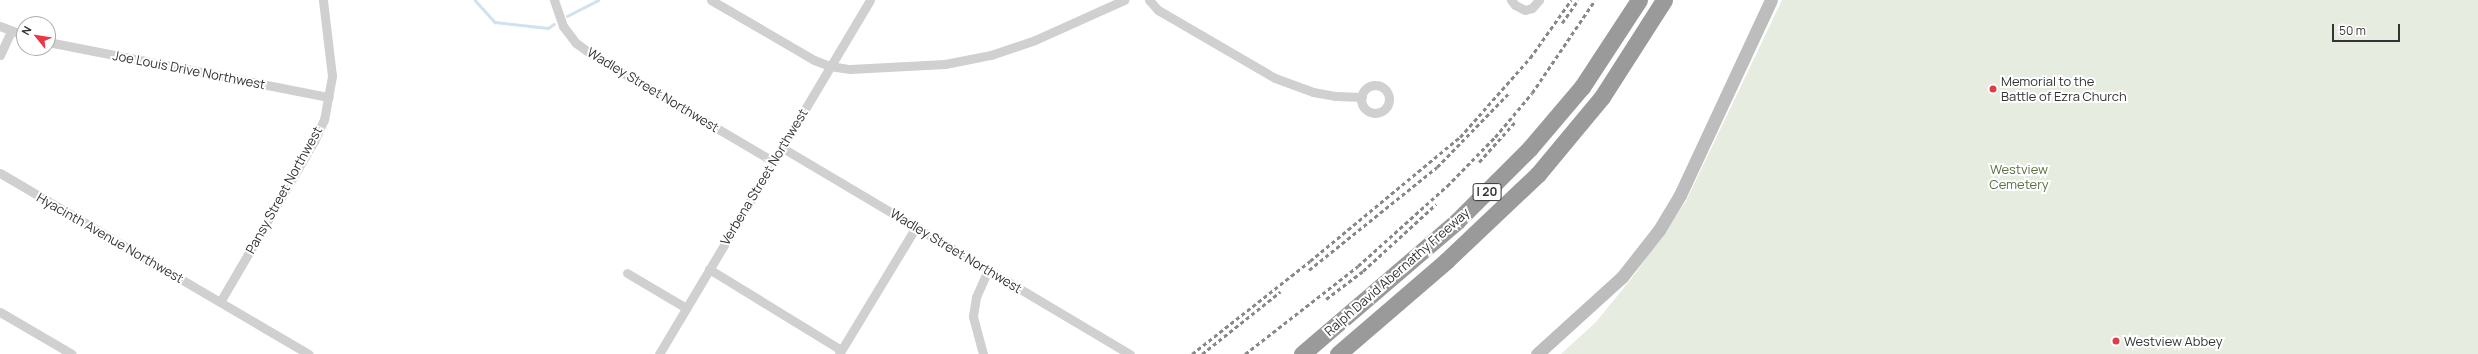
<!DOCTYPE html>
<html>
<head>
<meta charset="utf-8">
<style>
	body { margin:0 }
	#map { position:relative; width:2478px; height:354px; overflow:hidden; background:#fff; font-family:Manrope,sans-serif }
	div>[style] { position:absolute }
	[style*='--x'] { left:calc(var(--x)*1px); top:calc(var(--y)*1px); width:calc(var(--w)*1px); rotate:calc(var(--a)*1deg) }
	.green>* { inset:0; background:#e6ecdf }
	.stream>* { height:2.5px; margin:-1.25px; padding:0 1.25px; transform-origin:1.25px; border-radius:1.25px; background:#cfe2ee }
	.minor>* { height:9px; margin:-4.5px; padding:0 4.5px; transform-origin:4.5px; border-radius:4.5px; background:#d0d0d0 }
	.minor>.ring { margin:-4.5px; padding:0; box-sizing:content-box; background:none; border:9px solid #d0d0d0; border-radius:50% }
	.secondary>* { height:13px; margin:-6.5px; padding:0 6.5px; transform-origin:6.5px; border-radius:6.5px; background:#bdbdbd }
	.motorway>* { height:17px; margin:-8.5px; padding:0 8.5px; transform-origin:8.5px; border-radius:8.5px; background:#9a9a9a }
	.rail>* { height:2.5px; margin-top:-1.25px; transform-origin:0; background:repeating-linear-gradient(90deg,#888 0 4px,transparent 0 7px) }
	.dots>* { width:11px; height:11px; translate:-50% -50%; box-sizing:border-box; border:2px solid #fff; border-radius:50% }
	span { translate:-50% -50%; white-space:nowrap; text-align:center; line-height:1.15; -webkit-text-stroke:4px #fff; paint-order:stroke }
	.shield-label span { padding:1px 3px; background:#fff; border:1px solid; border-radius:3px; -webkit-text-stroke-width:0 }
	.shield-label { font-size:12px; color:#333; font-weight:700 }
	.street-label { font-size:13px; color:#333 }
	.poi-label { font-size:13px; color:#333 }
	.left { translate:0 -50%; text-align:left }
	.park-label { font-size:13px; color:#56703f }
	.north { position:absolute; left:16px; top:16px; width:40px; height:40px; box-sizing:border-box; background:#fff; border:1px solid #adadad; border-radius:50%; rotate:300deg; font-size:11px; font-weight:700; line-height:16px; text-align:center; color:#333 }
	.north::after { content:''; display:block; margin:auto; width:14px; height:18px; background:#e63946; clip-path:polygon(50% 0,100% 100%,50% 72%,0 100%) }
	.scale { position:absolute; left:2332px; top:24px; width:68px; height:18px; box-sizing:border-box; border:2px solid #333; border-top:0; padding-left:5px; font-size:12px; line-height:14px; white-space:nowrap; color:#333; -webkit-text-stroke:3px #fff; paint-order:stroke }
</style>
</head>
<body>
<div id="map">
	<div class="green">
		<i style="clip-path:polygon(1782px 0,2478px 0,2478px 354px,1561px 354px,1596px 322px,1635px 274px,1686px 201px)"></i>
	</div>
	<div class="stream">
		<i style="--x:475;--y:0;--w:30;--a:48"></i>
		<i style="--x:495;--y:22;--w:53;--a:6.5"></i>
		<i style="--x:548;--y:28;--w:7;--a:-34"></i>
		<i style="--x:567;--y:16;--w:35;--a:-27"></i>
	</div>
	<div class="minor">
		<i style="--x:554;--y:0;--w:28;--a:71"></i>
		<i style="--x:563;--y:26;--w:21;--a:53"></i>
		<i style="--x:576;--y:43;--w:19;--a:36"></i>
		<i style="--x:591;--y:54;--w:211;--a:30.5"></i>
		<i style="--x:711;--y:0;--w:119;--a:30.2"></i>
		<i style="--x:814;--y:60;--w:17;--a:21"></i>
		<i style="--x:830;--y:66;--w:20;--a:9"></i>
		<i style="--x:850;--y:69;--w:95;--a:-3"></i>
		<i style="--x:945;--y:64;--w:47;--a:-11.1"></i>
		<i style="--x:991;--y:55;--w:46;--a:-18.8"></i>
		<i style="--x:1035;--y:40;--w:98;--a:-24.2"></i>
		<i style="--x:1149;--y:0;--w:13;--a:48"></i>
		<i style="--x:1158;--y:10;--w:135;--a:30.2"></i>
		<i style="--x:1275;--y:78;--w:40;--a:20.2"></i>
		<i style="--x:1313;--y:92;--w:22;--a:10"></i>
		<i style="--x:1335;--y:96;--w:27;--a:2"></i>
		<i style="--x:1511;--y:0;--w:6;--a:51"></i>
		<i style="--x:1515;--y:5;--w:11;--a:27"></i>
		<i style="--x:1525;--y:10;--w:7;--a:-16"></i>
		<i style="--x:1532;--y:8;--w:11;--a:-49"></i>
		<i style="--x:0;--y:26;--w:26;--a:21"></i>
		<i style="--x:48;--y:42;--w:286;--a:11.1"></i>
		<i style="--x:0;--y:55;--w:26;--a:-65"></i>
		<i class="ring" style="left:1361px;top:85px;width:19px;height:19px"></i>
		<i style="--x:781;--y:147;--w:406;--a:30.7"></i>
		<i style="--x:0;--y:173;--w:358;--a:30.4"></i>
		<i style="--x:709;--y:269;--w:155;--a:31.5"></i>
		<i style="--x:627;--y:273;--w:69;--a:30.7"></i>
		<i style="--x:220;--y:302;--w:186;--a:-59.7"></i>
		<i style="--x:314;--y:141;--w:23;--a:-65"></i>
		<i style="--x:324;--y:120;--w:45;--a:-79.7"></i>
		<i style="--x:332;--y:76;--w:77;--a:-96.8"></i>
		<i style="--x:0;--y:312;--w:83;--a:30.3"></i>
		<i style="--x:659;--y:354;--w:412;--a:-59.2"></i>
		<i style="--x:839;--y:354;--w:149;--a:-58.8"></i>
		<i style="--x:983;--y:354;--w:39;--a:-105"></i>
		<i style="--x:973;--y:316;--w:19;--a:-81"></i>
		<i style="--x:976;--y:297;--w:30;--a:-66"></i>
	</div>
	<div class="secondary">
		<i style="--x:1537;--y:354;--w:115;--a:-42.2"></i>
		<i style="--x:1622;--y:277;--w:60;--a:-51.8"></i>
		<i style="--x:1659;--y:230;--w:41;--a:-59"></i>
		<i style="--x:1680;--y:195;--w:215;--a:-65"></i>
	</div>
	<div class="motorway">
		<i style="--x:1302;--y:354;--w:204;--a:-40.6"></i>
		<i style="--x:1457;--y:221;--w:103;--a:-45"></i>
		<i style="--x:1530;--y:148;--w:80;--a:-49.6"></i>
		<i style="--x:1582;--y:87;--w:104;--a:-56.8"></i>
		<i style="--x:1338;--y:354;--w:143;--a:-40.7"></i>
		<i style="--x:1446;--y:261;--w:127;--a:-43.4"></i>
		<i style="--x:1538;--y:174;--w:100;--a:-50.3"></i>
		<i style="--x:1602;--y:97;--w:115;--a:-57.4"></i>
	</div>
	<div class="rail">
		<i style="--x:1562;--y:23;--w:28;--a:-55"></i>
		<i style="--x:1479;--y:162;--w:54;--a:-48"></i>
		<i style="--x:1309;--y:270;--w:164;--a:-38.8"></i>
		<i style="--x:1437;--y:167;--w:102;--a:-45.8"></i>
		<i style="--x:1326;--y:299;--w:46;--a:-37.1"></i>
		<i style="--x:1363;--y:271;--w:99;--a:-42.5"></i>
		<i style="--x:1192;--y:354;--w:150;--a:-38.2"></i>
		<i style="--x:1310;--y:261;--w:195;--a:-39.6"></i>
		<i style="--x:1460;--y:137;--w:106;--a:-48.5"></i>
		<i style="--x:1530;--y:58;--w:71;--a:-54.7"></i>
		<i style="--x:1202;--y:354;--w:100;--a:-38.5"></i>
		<i style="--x:1245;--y:354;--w:143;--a:-37.9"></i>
		<i style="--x:1358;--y:266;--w:120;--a:-42"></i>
		<i style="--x:1447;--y:186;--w:69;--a:-45.6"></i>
		<i style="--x:1495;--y:137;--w:57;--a:-49.9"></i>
		<i style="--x:1532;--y:93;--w:112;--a:-55.9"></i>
	</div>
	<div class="dots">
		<i style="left:1993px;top:89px;background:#e63946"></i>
		<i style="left:2116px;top:341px;background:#e63946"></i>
	</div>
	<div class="shield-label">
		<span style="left:1487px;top:192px">I 20</span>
	</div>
	<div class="street-label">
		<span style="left:189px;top:70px;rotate:11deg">Joe Louis Drive Northwest</span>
		<span style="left:653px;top:90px;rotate:31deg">Wadley Street Northwest</span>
		<span style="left:764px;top:177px;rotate:-59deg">Verbena Street Northwest</span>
		<span style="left:284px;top:190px;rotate:-61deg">Pansy Street Northwest</span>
		<span style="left:110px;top:238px;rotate:30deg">Hyacinth Avenue Northwest</span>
		<span style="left:956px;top:251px;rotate:31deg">Wadley Street Northwest</span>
		<span style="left:1397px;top:272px;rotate:-41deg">Ralph David Abernathy Freeway</span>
	</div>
	<div class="poi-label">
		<span class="left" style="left:2001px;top:89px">Memorial to the<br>Battle of Ezra Church</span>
		<span class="left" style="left:2124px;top:341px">Westview Abbey</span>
	</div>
	<div class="park-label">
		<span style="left:2019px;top:177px">Westview<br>Cemetery</span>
	</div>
	<div class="north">N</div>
	<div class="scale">50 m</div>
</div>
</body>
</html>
